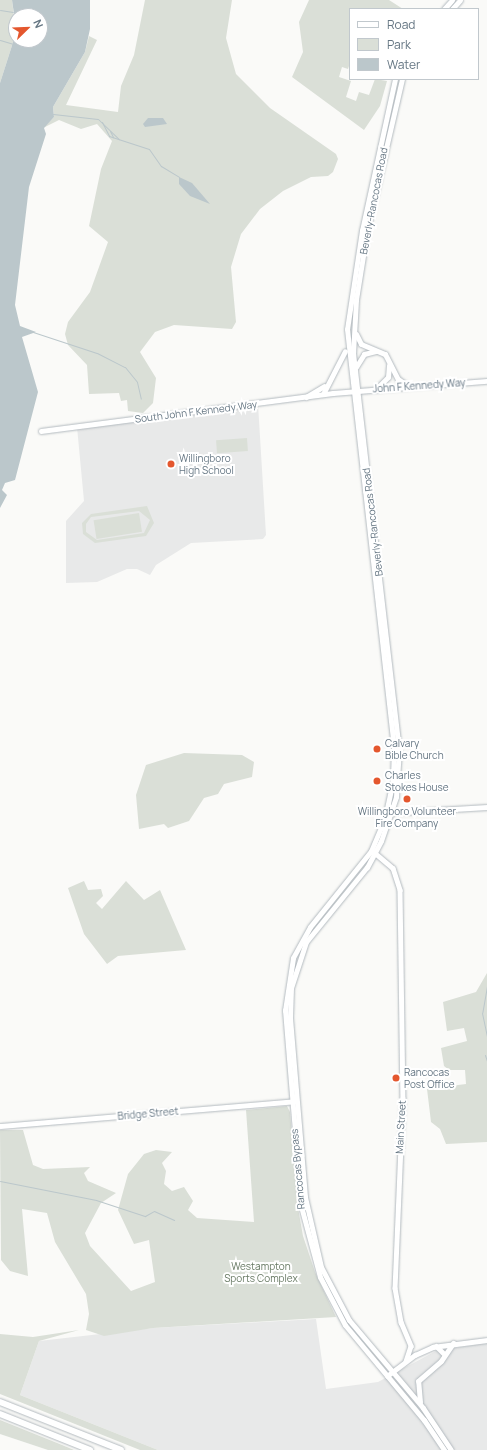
<!DOCTYPE html>
<html>
<head>
<meta charset="utf-8">
<style>
	body { margin:0 }
	#map { position:relative; width:487px; height:1450px; overflow:hidden; background:#fafaf8; font-family:Manrope,sans-serif }
	div>[style] { position:absolute }
	[style*='--x'] { left:calc(var(--x)*1px); top:calc(var(--y)*1px); width:calc(var(--w)*1px); rotate:calc(var(--a)*1deg) }
	.built>* { inset:0; background:#e8e9e9 }
	.green>* { inset:0; background:#dadfd7; transform-origin:0 0 }
	.water>* { inset:0; background:#bbc7cb }
	.stream>* { height:1px; margin:-0.5px; padding:0 0.5px; transform-origin:0.5px; border-radius:0.5px; background:#bbc7cb }
	.roads { filter:drop-shadow(0 0 1px #b3babf) drop-shadow(0 0 1px #b3babf) }
	.secondary>* { height:4.5px; margin:-2.25px; padding:0 2.25px; transform-origin:2.25px; border-radius:2.25px; background:#fff }
	.primary>* { height:5px; margin:-2.5px; padding:0 2.5px; transform-origin:2.5px; border-radius:2.5px; background:#fff }
	.highway>* { height:6px; margin:-3px; padding:0 3px; transform-origin:3px; border-radius:3px; background:#fff }
	.dots>* { width:11px; height:11px; translate:-50% -50%; box-sizing:border-box; border:2px solid #fff; border-radius:50% }
	span { translate:-50% -50%; white-space:nowrap; text-align:center; line-height:1.15; -webkit-text-stroke:4px #fff; paint-order:stroke }
	.street-label { font-size:10px; color:#657683 }
	.poi-label { font-size:10px; color:#657683 }
	.left { translate:0 -50%; text-align:left }
	.park-label { font-size:10px; color:#687a64 }
	.legend { position:absolute; left:349px; top:8px; width:130px; height:72px; box-sizing:border-box; background:#fff; border:1px solid #c1c8cd; margin:0; padding:5px 7px; list-style:none; font-size:12px; color:#657683 }
	.legend li { display:flex; align-items:center; gap:8px; height:20px }
	.legend b { width:20px; border:1px solid #c1c8cd }
	.north { position:absolute; left:8px; top:8px; width:40px; height:40px; box-sizing:border-box; background:#fff; border:1px solid #c1c8cd; border-radius:50%; rotate:67deg; font-size:11px; font-weight:700; line-height:16px; text-align:center; color:#657683 }
	.north::after { content:''; display:block; margin:auto; width:14px; height:18px; background:#e4572e; clip-path:polygon(50% 0,100% 100%,50% 72%,0 100%) }
</style>
</head>
<body>
<div id="map">
	<div class="built">
		<i style="clip-path:polygon(258px 404px,266px 535px,263px 539px,191px 543px,156px 565px,150px 575px,137px 569px,127px 569px,97px 582px,66px 583px,66px 521px,84px 501px,77px 427px)"></i>
		<i style="clip-path:polygon(316px 1319px,326px 1389px,378px 1382px,436px 1351px,487px 1343px,487px 1450px,158px 1450px,20px 1395px,39px 1341px,153px 1328px)"></i>
	</div>
	<div class="green">
		<i style="clip-path:polygon(0 0,12px 0,16px 33px,0 83px)"></i>
		<i style="clip-path:polygon(145px 0,232px 0,226px 38px,236px 74px,270px 108px,336px 154px,338px 159px,333px 172px,328px 176px,311px 177px,283px 191px,260px 209px,241px 234px,231px 267px,236px 322px,232px 329px,174px 325px,155px 332px,140px 352px,156px 378px,153px 403px,143px 413px,128px 411px,127px 400px,121px 401px,119px 393px,89px 394px,87px 365px,68px 345px,65px 334px,68px 322px,90px 292px,108px 242px,89px 226px,101px 169px,112px 141px,97px 124px,81px 129px,59px 120px,43px 128px,54px 117px,53px 107px,85px 52px,89px 36px,97px 40px,66px 105px,118px 112px,121px 86px,134px 55px)"></i>
		<i style="clip-path:polygon(309px 0,389px 0,403px 9px,350px 9px,350px 63px,348px 69px,342px 67px,339px 77px,351px 81px,346px 97px,356px 101px,359px 92px,369px 95px,375px 79px,387px 81px,380px 106px,364px 130px,292px 77px,303px 52px,299px 22px)"></i>
		<i style="left:247px;top:438px;width:13px;height:31px;rotate:86deg"></i>
		<i style="clip-path:polygon(evenodd,147px 506px,154px 523px,146px 536px,95px 543px,83px 534px,82px 523px,91px 514px,147px 506px,139px 511px,150px 520px,144px 533px,97px 540px,86px 532px,86px 524px,91px 517px,139px 511px)"></i>
		<i style="left:139px;top:513px;width:19px;height:46px;rotate:81deg"></i>
		<i style="clip-path:polygon(184px 753px,242px 755px,254px 762px,252px 777px,224px 784px,218px 794px,204px 798px,189px 821px,168px 828px,164px 824px,139px 829px,136px 795px,146px 765px)"></i>
		<i style="clip-path:polygon(84px 881px,88px 890px,101px 889px,103px 896px,96px 903px,102px 909px,126px 881px,144px 900px,160px 890px,186px 950px,118px 956px,107px 964px,84px 934px,68px 888px)"></i>
		<i style="clip-path:polygon(487px 973px,487px 1142px,446px 1144px,440px 1129px,431px 1122px,427px 1089px,466px 1084px,465px 1070px,449px 1070px,444px 1066px,441px 1048px,467px 1041px,464px 1028px,447px 1031px,443px 1002px,476px 992px)"></i>
		<i style="clip-path:polygon(287px 1106px,290px 1112px,298px 1208px,303px 1236px,315px 1272px,336px 1317px,153px 1328px,104px 1336px,86px 1330px,89px 1314px,86px 1294px,55px 1242px,47px 1213px,22px 1209px,28px 1276px,10px 1271px,1px 1260px,0 1130px,23px 1130px,33px 1165px,43px 1169px,90px 1167px,84px 1173px,88px 1181px,116px 1193px,101px 1203px,85px 1233px,90px 1246px,131px 1291px,155px 1282px,149px 1240px,134px 1244px,118px 1210px,128px 1174px,144px 1154px,156px 1150px,172px 1152px,162px 1163px,166px 1171px,164px 1184px,172px 1191px,184px 1187px,193px 1201px,188px 1210px,197px 1218px,254px 1222px,246px 1110px)"></i>
		<i style="clip-path:polygon(79px 1330px,39px 1341px,20px 1395px,158px 1450px,140px 1450px,0 1394px,0 1334px,33px 1337px)"></i>
		<i style="clip-path:polygon(0 1420px,62px 1445px,74px 1450px,48px 1450px,0 1434px)"></i>
	</div>
	<div class="water">
		<i style="clip-path:polygon(12px 0,90px 0,90px 29px,85px 52px,53px 107px,54px 117px,44px 128px,46px 134px,29px 187px,15px 305px,20px 326px,36px 332px,22px 337px,38px 392px,15px 480px,5px 483px,2px 490px,7px 495px,0 508px,0 83px,16px 33px,16px 40px,40px 40px,40px 16px,16px 16px,16px 28px)"></i>
		<i style="clip-path:polygon(148px 118px,163px 118px,167px 124px,145px 127px,143px 124px)"></i>
		<i style="clip-path:polygon(179px 177px,192px 183px,210px 204px,190px 196px,179px 184px)"></i>
	</div>
	<div class="stream">
		<i style="--x:0;--y:10;--w:13;--a:9"></i>
		<i style="--x:0;--y:40;--w:14;--a:17"></i>
		<i style="--x:53;--y:114;--w:45;--a:6.3"></i>
		<i style="--x:98;--y:119;--w:29;--a:44"></i>
		<i style="--x:102;--y:122;--w:16;--a:63"></i>
		<i style="--x:109;--y:136;--w:42;--a:18"></i>
		<i style="--x:149;--y:149;--w:21;--a:55"></i>
		<i style="--x:161;--y:166;--w:21;--a:31"></i>
		<i style="--x:110;--y:131;--w:7;--a:63"></i>
		<i style="--x:33;--y:332;--w:67;--a:18.2"></i>
		<i style="--x:97;--y:353;--w:31;--a:27"></i>
		<i style="--x:125;--y:367;--w:19;--a:51"></i>
		<i style="--x:137;--y:382;--w:17;--a:77"></i>
		<i style="--x:487;--y:986;--w:27;--a:100"></i>
		<i style="--x:482;--y:1013;--w:24;--a:78"></i>
		<i style="--x:485;--y:1055;--w:6;--a:72"></i>
		<i style="--x:0;--y:1181;--w:98;--a:11.2"></i>
		<i style="--x:96;--y:1200;--w:52;--a:18.1"></i>
		<i style="--x:145;--y:1216;--w:10;--a:-29"></i>
		<i style="--x:154;--y:1211;--w:22;--a:24"></i>
	</div>
	<div class="roads">
		<div class="secondary">
			<i style="--x:41;--y:431;--w:294;--a:-7.4"></i>
			<i style="--x:333;--y:393;--w:154;--a:-4.5"></i>
			<i style="--x:387;--y:813;--w:100;--a:-3.4"></i>
			<i style="--x:375;--y:853;--w:23;--a:40"></i>
			<i style="--x:393;--y:868;--w:23;--a:72"></i>
			<i style="--x:400;--y:890;--w:208;--a:89.2"></i>
			<i style="--x:403;--y:1098;--w:190;--a:92.4"></i>
			<i style="--x:395;--y:1288;--w:35;--a:80"></i>
			<i style="--x:401;--y:1322;--w:26;--a:67"></i>
			<i style="--x:411;--y:1346;--w:16;--a:108"></i>
			<i style="--x:0;--y:1126;--w:296;--a:-4.8"></i>
			<i style="--x:387;--y:1376;--w:35;--a:-37"></i>
			<i style="--x:415;--y:1355;--w:20;--a:-24"></i>
			<i style="--x:433;--y:1347;--w:54;--a:-7.4"></i>
		</div>
		<div class="primary">
			<i style="--x:444;--y:9;--w:12;--a:-48"></i>
			<i style="--x:452;--y:9;--w:12;--a:-48"></i>
			<i style="--x:395;--y:79;--w:155;--a:102.3"></i>
			<i style="--x:362;--y:230;--w:100;--a:98.6"></i>
			<i style="--x:347;--y:329;--w:422;--a:83.6"></i>
			<i style="--x:394;--y:748;--w:32;--a:92"></i>
			<i style="--x:393;--y:780;--w:39;--a:102"></i>
			<i style="--x:385;--y:818;--w:36;--a:113"></i>
			<i style="--x:371;--y:851;--w:97;--a:128.8"></i>
			<i style="--x:310;--y:927;--w:35;--a:119"></i>
			<i style="--x:293;--y:958;--w:53;--a:98.7"></i>
			<i style="--x:285;--y:1010;--w:197;--a:85.3"></i>
			<i style="--x:301;--y:1206;--w:73;--a:75"></i>
			<i style="--x:320;--y:1277;--w:54;--a:62.5"></i>
			<i style="--x:345;--y:1325;--w:124;--a:50.3"></i>
			<i style="--x:424;--y:1420;--w:36;--a:56"></i>
			<i style="--x:402;--y:79;--w:156;--a:103"></i>
			<i style="--x:367;--y:231;--w:70;--a:99.1"></i>
			<i style="--x:356;--y:300;--w:53;--a:93.2"></i>
			<i style="--x:353;--y:353;--w:398;--a:83.4"></i>
			<i style="--x:399;--y:748;--w:49;--a:93.5"></i>
			<i style="--x:396;--y:797;--w:46;--a:108.8"></i>
			<i style="--x:381;--y:841;--w:30;--a:118"></i>
			<i style="--x:367;--y:867;--w:97;--a:129.1"></i>
			<i style="--x:306;--y:942;--w:48;--a:108.1"></i>
			<i style="--x:291;--y:988;--w:30;--a:92"></i>
			<i style="--x:290;--y:1018;--w:180;--a:85.2"></i>
			<i style="--x:305;--y:1197;--w:72;--a:77.1"></i>
			<i style="--x:321;--y:1267;--w:60;--a:62.2"></i>
			<i style="--x:349;--y:1320;--w:115;--a:49.9"></i>
			<i style="--x:423;--y:1408;--w:50;--a:56.3"></i>
			<i style="--x:356;--y:334;--w:11;--a:63"></i>
			<i style="--x:361;--y:344;--w:26;--a:23"></i>
			<i style="--x:385;--y:354;--w:28;--a:63"></i>
			<i style="--x:398;--y:379;--w:12;--a:35"></i>
			<i style="--x:356;--y:367;--w:15;--a:-58"></i>
			<i style="--x:364;--y:354;--w:12;--a:-14"></i>
			<i style="--x:376;--y:389;--w:17;--a:-45"></i>
			<i style="--x:388;--y:377;--w:12;--a:-85"></i>
			<i style="--x:323;--y:394;--w:48;--a:-62.9"></i>
			<i style="--x:306;--y:397;--w:21;--a:-31"></i>
			<i style="--x:436;--y:1346;--w:11;--a:45"></i>
			<i style="--x:420;--y:1402;--w:21;--a:-95"></i>
			<i style="--x:418;--y:1381;--w:30;--a:-41"></i>
			<i style="--x:441;--y:1361;--w:22;--a:-56"></i>
		</div>
		<div class="highway">
			<i style="--x:0;--y:1402;--w:130;--a:21.6"></i>
			<i style="--x:0;--y:1414;--w:97;--a:21.8"></i>
		</div>
	</div>
	<div class="dots">
		<i style="left:171px;top:464px;background:#e4572e"></i>
		<i style="left:377px;top:749px;background:#e4572e"></i>
		<i style="left:377px;top:781px;background:#e4572e"></i>
		<i style="left:407px;top:799px;background:#e4572e"></i>
		<i style="left:396px;top:1078px;background:#e4572e"></i>
	</div>
	<div class="street-label">
		<span style="left:374px;top:201px;rotate:-79deg">Beverly-Rancocas Road</span>
		<span style="left:419px;top:386px;rotate:-4deg">John F Kennedy Way</span>
		<span style="left:196px;top:412px;rotate:-7deg">South John F Kennedy Way</span>
		<span style="left:373px;top:522px;rotate:-97deg">Beverly-Rancocas Road</span>
		<span style="left:148px;top:1114px;rotate:-5deg">Bridge Street</span>
		<span style="left:401px;top:1127px;rotate:-87deg">Main Street</span>
		<span style="left:298px;top:1169px;rotate:-95deg">Rancocas Bypass</span>
	</div>
	<div class="poi-label">
		<span class="left" style="left:179px;top:464px">Willingboro<br>High School</span>
		<span class="left" style="left:385px;top:749px">Calvary<br>Bible Church</span>
		<span class="left" style="left:385px;top:781px">Charles<br>Stokes House</span>
		<span style="left:407px;top:817px">Willingboro Volunteer<br>Fire Company</span>
		<span class="left" style="left:404px;top:1078px">Rancocas<br>Post Office</span>
	</div>
	<div class="park-label">
		<span style="left:261px;top:1272px">Westampton<br>Sports Complex</span>
	</div>
	<ul class="legend">
	<li><b style="height:5px;background:#fff"></b>Road</li>
	<li><b style="height:11px;background:#dadfd7"></b>Park</li>
	<li><b style="height:11px;background:#bbc7cb"></b>Water</li>
	</ul>
	<div class="north">N</div>
</div>
</body>
</html>
